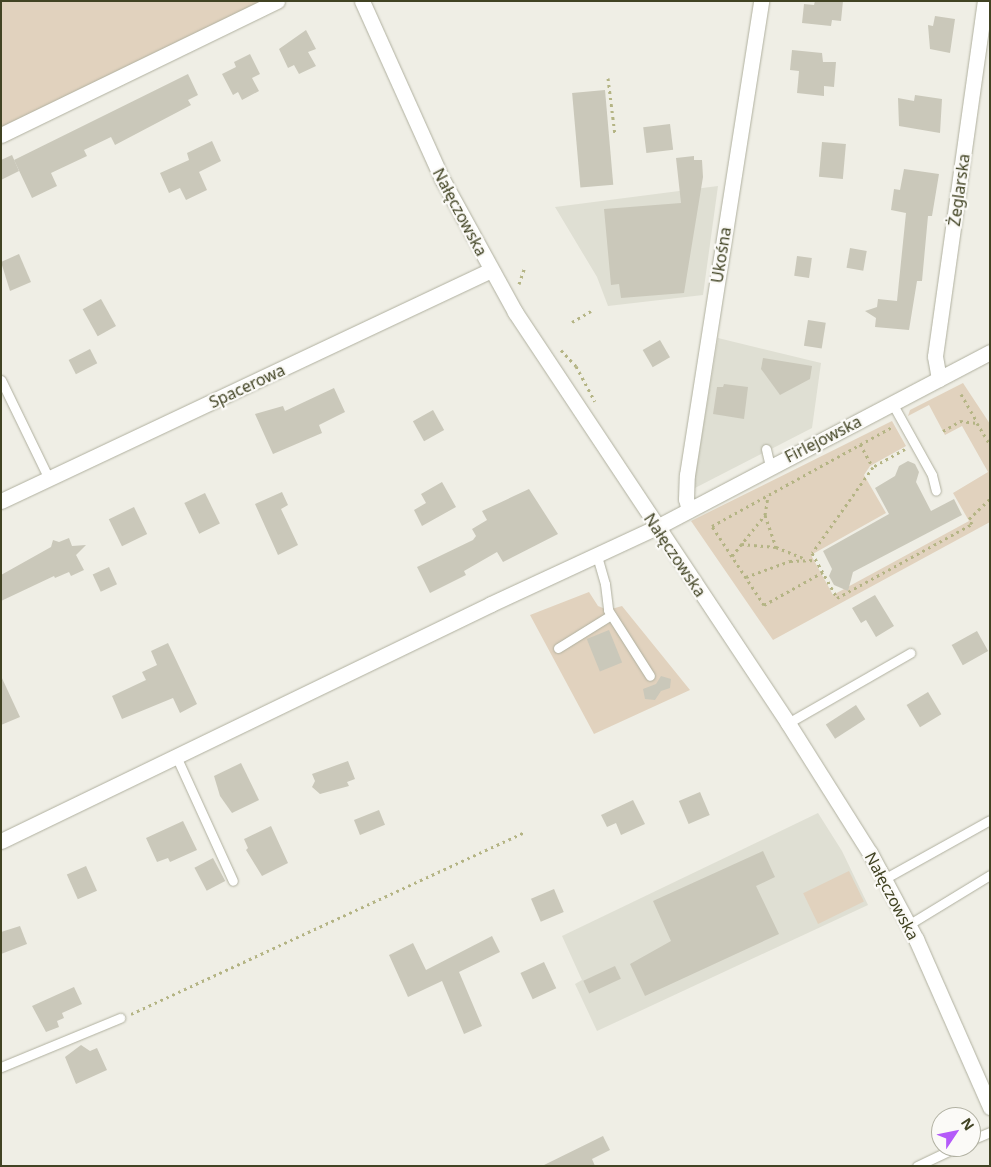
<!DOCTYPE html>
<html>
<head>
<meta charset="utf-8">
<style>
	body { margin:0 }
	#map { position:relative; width:991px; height:1167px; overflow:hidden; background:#efeee5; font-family:"Noto Sans",sans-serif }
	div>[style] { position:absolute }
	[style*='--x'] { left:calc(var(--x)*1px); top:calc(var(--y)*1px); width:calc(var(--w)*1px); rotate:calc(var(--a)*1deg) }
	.built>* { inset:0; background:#dfdfd3 }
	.green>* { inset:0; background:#e1d2be; transform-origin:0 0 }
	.building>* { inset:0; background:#cac8ba; transform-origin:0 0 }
	.path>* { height:3px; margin-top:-1.5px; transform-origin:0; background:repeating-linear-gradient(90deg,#b4b484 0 2.5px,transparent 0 6.5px) }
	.roads { filter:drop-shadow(0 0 1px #b0b09f) drop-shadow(0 0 1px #b0b09f) }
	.lane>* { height:9px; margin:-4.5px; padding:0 4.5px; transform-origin:4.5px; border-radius:4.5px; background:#fff }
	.street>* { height:15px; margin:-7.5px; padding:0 7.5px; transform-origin:7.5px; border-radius:7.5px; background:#fff }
	.secondary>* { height:15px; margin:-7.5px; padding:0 7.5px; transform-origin:7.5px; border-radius:7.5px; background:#fff }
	span { translate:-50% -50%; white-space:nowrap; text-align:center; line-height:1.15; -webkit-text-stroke:4.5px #fbfaf7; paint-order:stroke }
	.street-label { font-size:16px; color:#414323 }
	.frame { position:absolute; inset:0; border:2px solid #414323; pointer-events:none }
	.north { position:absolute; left:931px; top:1107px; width:50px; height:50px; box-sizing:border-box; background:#fbfaf7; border:1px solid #b1b1a2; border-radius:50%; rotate:56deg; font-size:14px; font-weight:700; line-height:20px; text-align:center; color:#414323 }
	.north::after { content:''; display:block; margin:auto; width:18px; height:22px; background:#b45af9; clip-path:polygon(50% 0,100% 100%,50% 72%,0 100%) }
</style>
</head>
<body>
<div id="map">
	<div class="built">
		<i style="clip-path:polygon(718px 186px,703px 295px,608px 306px,597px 277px,555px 207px)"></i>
		<i style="clip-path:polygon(718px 338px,821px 363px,812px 428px,693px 489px)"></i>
		<i style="clip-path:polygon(818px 813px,842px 851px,868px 905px,597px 1031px,575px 984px,582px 980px,562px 936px)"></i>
	</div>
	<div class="green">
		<i style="clip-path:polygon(1px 1px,270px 1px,1px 133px)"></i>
		<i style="clip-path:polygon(963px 383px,990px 424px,990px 522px,773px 640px,691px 521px,892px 421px,906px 446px,870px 466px,864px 475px,886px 513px,811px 555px,833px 595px,969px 521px,953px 493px,988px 472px,962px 426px,945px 435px,929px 405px,908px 416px,910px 410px)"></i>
		<i style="clip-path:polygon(589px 592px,598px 606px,608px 610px,622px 606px,690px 690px,594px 734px,530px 615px)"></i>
		<i style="left:849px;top:871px;width:34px;height:51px;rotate:64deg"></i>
	</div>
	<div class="building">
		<i style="clip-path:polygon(815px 1px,843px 1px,841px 21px,832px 20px,831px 26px,802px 23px,804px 4px,814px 5px)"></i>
		<i style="clip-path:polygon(935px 16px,955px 19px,950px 53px,930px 49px,928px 25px,933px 26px)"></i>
		<i style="clip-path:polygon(306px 30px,316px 49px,308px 52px,316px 66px,299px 74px,294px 65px,288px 68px,279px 49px)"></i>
		<i style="clip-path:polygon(792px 50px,822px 53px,823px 62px,836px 62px,834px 87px,824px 86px,824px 96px,797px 93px,799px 71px,790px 70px)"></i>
		<i style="clip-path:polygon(250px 54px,260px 74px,252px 78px,259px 91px,242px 100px,238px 92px,233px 95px,222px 74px,236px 67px,234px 62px)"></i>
		<i style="clip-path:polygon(188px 74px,198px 95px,188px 100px,191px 105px,115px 145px,111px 137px,84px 150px,87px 156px,51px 173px,57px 186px,32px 198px,14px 160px)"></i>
		<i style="left:605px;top:90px;width:95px;height:33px;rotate:85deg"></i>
		<i style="clip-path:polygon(915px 95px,942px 99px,940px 133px,899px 126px,898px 98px,914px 101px)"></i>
		<i style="left:670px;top:124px;width:26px;height:27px;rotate:83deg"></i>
		<i style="clip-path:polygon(212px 141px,221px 161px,199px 172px,207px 190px,186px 200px,180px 188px,169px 193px,160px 173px,189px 160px,187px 153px)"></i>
		<i style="left:822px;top:142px;width:24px;height:35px;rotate:5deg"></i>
		<i style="clip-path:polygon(12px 155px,19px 171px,1px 180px,1px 160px)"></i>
		<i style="clip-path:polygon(694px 156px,694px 160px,702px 160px,703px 177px,684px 293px,621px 298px,619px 284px,611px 285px,604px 209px,681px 203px,676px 158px)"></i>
		<i style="clip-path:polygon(904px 169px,939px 174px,932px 216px,928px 216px,922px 281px,917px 281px,909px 330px,875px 327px,876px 318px,865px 311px,877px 307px,878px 299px,897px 301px,906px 213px,891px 210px,894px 189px,900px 190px)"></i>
		<i style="left:850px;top:248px;width:17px;height:20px;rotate:10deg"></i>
		<i style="clip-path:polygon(19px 254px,31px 282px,10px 291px,1px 262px)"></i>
		<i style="left:797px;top:256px;width:15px;height:20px;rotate:8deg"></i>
		<i style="left:101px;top:299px;width:31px;height:21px;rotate:61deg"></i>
		<i style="left:808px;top:320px;width:18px;height:26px;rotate:9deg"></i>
		<i style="left:660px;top:340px;width:20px;height:20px;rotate:60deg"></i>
		<i style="left:90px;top:349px;width:16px;height:24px;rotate:63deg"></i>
		<i style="clip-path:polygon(763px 358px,812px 366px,810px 379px,780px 395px,761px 369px)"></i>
		<i style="clip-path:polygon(724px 384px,748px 387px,744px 419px,713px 414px,717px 387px,723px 387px)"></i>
		<i style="clip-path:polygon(334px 388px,345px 412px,319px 425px,322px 433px,273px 454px,255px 414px,283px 406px,285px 411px)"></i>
		<i style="left:433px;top:410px;width:23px;height:23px;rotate:61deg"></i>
		<i style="clip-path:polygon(908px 461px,915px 464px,919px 472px,916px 482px,931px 511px,954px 499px,962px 515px,853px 572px,848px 591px,834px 585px,829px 576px,832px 569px,823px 551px,889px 514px,875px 488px,895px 476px,899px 466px)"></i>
		<i style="clip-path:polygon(442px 482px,456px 507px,422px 526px,414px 510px,426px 503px,421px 494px)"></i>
		<i style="clip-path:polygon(529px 489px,558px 534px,503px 562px,497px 552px,464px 571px,466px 575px,430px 593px,417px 567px,473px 540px,476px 536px,472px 529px,487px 520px,482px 511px)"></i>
		<i style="clip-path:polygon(282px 492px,288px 505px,281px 509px,298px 545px,278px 555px,255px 504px)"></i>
		<i style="left:205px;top:493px;width:34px;height:23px;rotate:64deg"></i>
		<i style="left:134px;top:507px;width:30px;height:28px;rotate:64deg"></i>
		<i style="clip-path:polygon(69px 538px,72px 546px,86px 545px,76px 555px,84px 570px,71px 576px,69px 572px,55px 578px,54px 576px,1px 601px,1px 575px,51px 547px,53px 540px,59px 542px)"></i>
		<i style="left:109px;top:567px;width:19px;height:18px;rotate:65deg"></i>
		<i style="clip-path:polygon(875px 595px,894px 626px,876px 637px,866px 620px,861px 623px,852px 608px)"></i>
		<i style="left:609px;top:630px;width:35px;height:24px;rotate:68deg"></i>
		<i style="left:977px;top:631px;width:23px;height:29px;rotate:61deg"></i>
		<i style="clip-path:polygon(168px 643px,197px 704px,180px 713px,173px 698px,122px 719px,112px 696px,146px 680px,142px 672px,157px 665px,151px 651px)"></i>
		<i style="clip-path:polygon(1px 676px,20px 717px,1px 725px)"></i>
		<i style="clip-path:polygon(661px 676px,671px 679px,670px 688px,661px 691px,655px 700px,645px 699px,643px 689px,656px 684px)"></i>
		<i style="left:928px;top:692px;width:26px;height:25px;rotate:59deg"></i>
		<i style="left:856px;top:705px;width:17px;height:36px;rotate:57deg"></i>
		<i style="clip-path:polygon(348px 761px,355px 779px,347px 782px,349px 786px,320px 794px,312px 787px,315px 781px,312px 774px)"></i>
		<i style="clip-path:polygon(241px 763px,259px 800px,232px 813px,220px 796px,214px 776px)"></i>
		<i style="left:700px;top:792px;width:25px;height:23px;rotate:67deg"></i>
		<i style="clip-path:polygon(633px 800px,645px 824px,621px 835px,616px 823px,607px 827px,601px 815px)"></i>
		<i style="left:379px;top:810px;width:16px;height:27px;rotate:68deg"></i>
		<i style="clip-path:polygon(183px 821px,197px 850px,170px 862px,168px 858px,157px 862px,146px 838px)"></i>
		<i style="clip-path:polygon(271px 826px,288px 863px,262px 876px,246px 850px,248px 848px,244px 839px)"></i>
		<i style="clip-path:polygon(763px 851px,775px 877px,756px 886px,779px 934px,645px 996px,630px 964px,671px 941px,653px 901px)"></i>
		<i style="left:213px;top:858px;width:26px;height:21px;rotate:62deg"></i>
		<i style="left:86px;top:866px;width:27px;height:21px;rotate:66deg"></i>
		<i style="left:554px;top:889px;width:25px;height:25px;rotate:67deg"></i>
		<i style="clip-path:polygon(20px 926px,27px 944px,1px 954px,1px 932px)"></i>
		<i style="clip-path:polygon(492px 936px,500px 952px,459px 972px,482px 1026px,464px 1034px,442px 981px,408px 997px,389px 955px,413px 943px,426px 970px)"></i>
		<i style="left:544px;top:962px;width:29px;height:26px;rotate:65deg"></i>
		<i style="left:615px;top:966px;width:14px;height:35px;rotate:65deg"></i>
		<i style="clip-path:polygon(74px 987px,82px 1004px,62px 1013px,64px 1018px,57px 1021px,59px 1027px,46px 1032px,32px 1006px)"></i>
		<i style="clip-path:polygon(81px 1045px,90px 1051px,97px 1048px,107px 1070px,76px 1084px,65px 1057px)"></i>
		<i style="clip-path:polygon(603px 1136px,610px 1150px,592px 1159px,595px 1166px,542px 1166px)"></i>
	</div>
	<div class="path">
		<i style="--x:608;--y:78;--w:57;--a:83"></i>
		<i style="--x:519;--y:284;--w:18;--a:-71"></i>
		<i style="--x:572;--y:322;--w:22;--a:-30"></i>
		<i style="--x:561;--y:350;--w:22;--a:47"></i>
		<i style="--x:576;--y:366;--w:40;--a:62"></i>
		<i style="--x:961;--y:394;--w:32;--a:60"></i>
		<i style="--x:943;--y:431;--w:20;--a:-30"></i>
		<i style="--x:960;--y:421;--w:17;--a:7"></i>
		<i style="--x:977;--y:423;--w:26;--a:59"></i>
		<i style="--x:860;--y:444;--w:26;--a:61"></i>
		<i style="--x:905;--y:449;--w:37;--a:151"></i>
		<i style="--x:873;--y:467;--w:105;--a:125.3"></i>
		<i style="--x:812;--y:553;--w:51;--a:60.9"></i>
		<i style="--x:837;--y:598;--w:154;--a:-28.7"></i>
		<i style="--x:972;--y:524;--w:6;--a:-121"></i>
		<i style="--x:969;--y:519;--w:29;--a:-44"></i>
		<i style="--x:765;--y:515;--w:20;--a:-81"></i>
		<i style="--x:776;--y:547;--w:31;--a:22"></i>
		<i style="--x:732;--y:556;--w:53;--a:-51.2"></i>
		<i style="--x:765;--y:515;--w:34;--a:71"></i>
		<i style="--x:776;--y:547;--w:35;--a:-175"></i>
		<i style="--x:823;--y:572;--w:68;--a:150.8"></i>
		<i style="--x:764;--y:605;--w:95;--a:-123.4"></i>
		<i style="--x:712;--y:526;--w:205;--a:-28.8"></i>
		<i style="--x:746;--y:577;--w:47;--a:-20"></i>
		<i style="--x:790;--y:561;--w:26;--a:-2"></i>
		<i style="--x:131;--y:1014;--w:434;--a:-24.8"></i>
	</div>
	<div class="roads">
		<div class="lane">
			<i style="--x:1;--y:380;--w:110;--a:64.1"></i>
			<i style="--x:892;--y:403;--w:82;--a:60.9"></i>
			<i style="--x:932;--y:475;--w:16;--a:76"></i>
			<i style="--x:766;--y:449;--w:17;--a:77"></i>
			<i style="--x:597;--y:556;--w:29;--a:74"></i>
			<i style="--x:605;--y:584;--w:26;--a:83"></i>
			<i style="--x:608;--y:610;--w:78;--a:57.5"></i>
			<i style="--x:558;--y:648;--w:62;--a:-31.9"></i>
			<i style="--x:788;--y:723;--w:141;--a:-29.8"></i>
			<i style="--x:176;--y:756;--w:137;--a:65.5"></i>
			<i style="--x:884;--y:879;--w:121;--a:-29.1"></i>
			<i style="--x:908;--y:925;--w:96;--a:-31.4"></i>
			<i style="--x:1;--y:1067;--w:129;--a:-22.4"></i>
			<i style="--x:971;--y:1140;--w:21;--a:-23"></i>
			<i style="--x:917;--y:1166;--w:44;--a:-25.4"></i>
		</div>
		<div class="street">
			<i style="--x:1;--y:135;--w:307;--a:-25.9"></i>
			<i style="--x:939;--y:379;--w:23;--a:-100"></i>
			<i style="--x:935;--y:356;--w:359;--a:-82"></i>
			<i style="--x:1;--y:501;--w:542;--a:-25.24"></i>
			<i style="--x:689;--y:510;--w:11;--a:-105"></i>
			<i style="--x:686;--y:499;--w:24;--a:-88"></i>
			<i style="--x:687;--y:475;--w:480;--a:-81.1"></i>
			<i style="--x:1;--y:841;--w:544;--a:-25.81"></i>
			<i style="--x:491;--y:604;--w:183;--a:-24.9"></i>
		</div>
		<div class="secondary">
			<i style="--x:362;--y:1;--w:195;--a:65.8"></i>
			<i style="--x:442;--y:179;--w:152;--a:61.2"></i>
			<i style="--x:515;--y:312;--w:493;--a:56.4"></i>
			<i style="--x:788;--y:723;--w:154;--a:57.8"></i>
			<i style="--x:870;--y:853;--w:98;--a:61.9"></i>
			<i style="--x:916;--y:939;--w:184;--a:66.2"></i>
			<i style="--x:657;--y:527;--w:376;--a:-27.7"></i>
		</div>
	</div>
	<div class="street-label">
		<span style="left:959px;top:190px;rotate:-82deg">Żeglarska</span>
		<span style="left:460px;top:212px;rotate:62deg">Nałęczowska</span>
		<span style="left:721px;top:255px;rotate:-81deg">Ukośna</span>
		<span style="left:247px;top:386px;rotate:-25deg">Spacerowa</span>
		<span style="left:823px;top:439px;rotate:-27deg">Firlejowska</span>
		<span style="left:675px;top:555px;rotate:56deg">Nałęczowska</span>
		<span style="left:892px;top:896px;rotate:62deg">Nałęczowska</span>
	</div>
	<div class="frame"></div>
	<div class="north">N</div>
</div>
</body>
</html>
